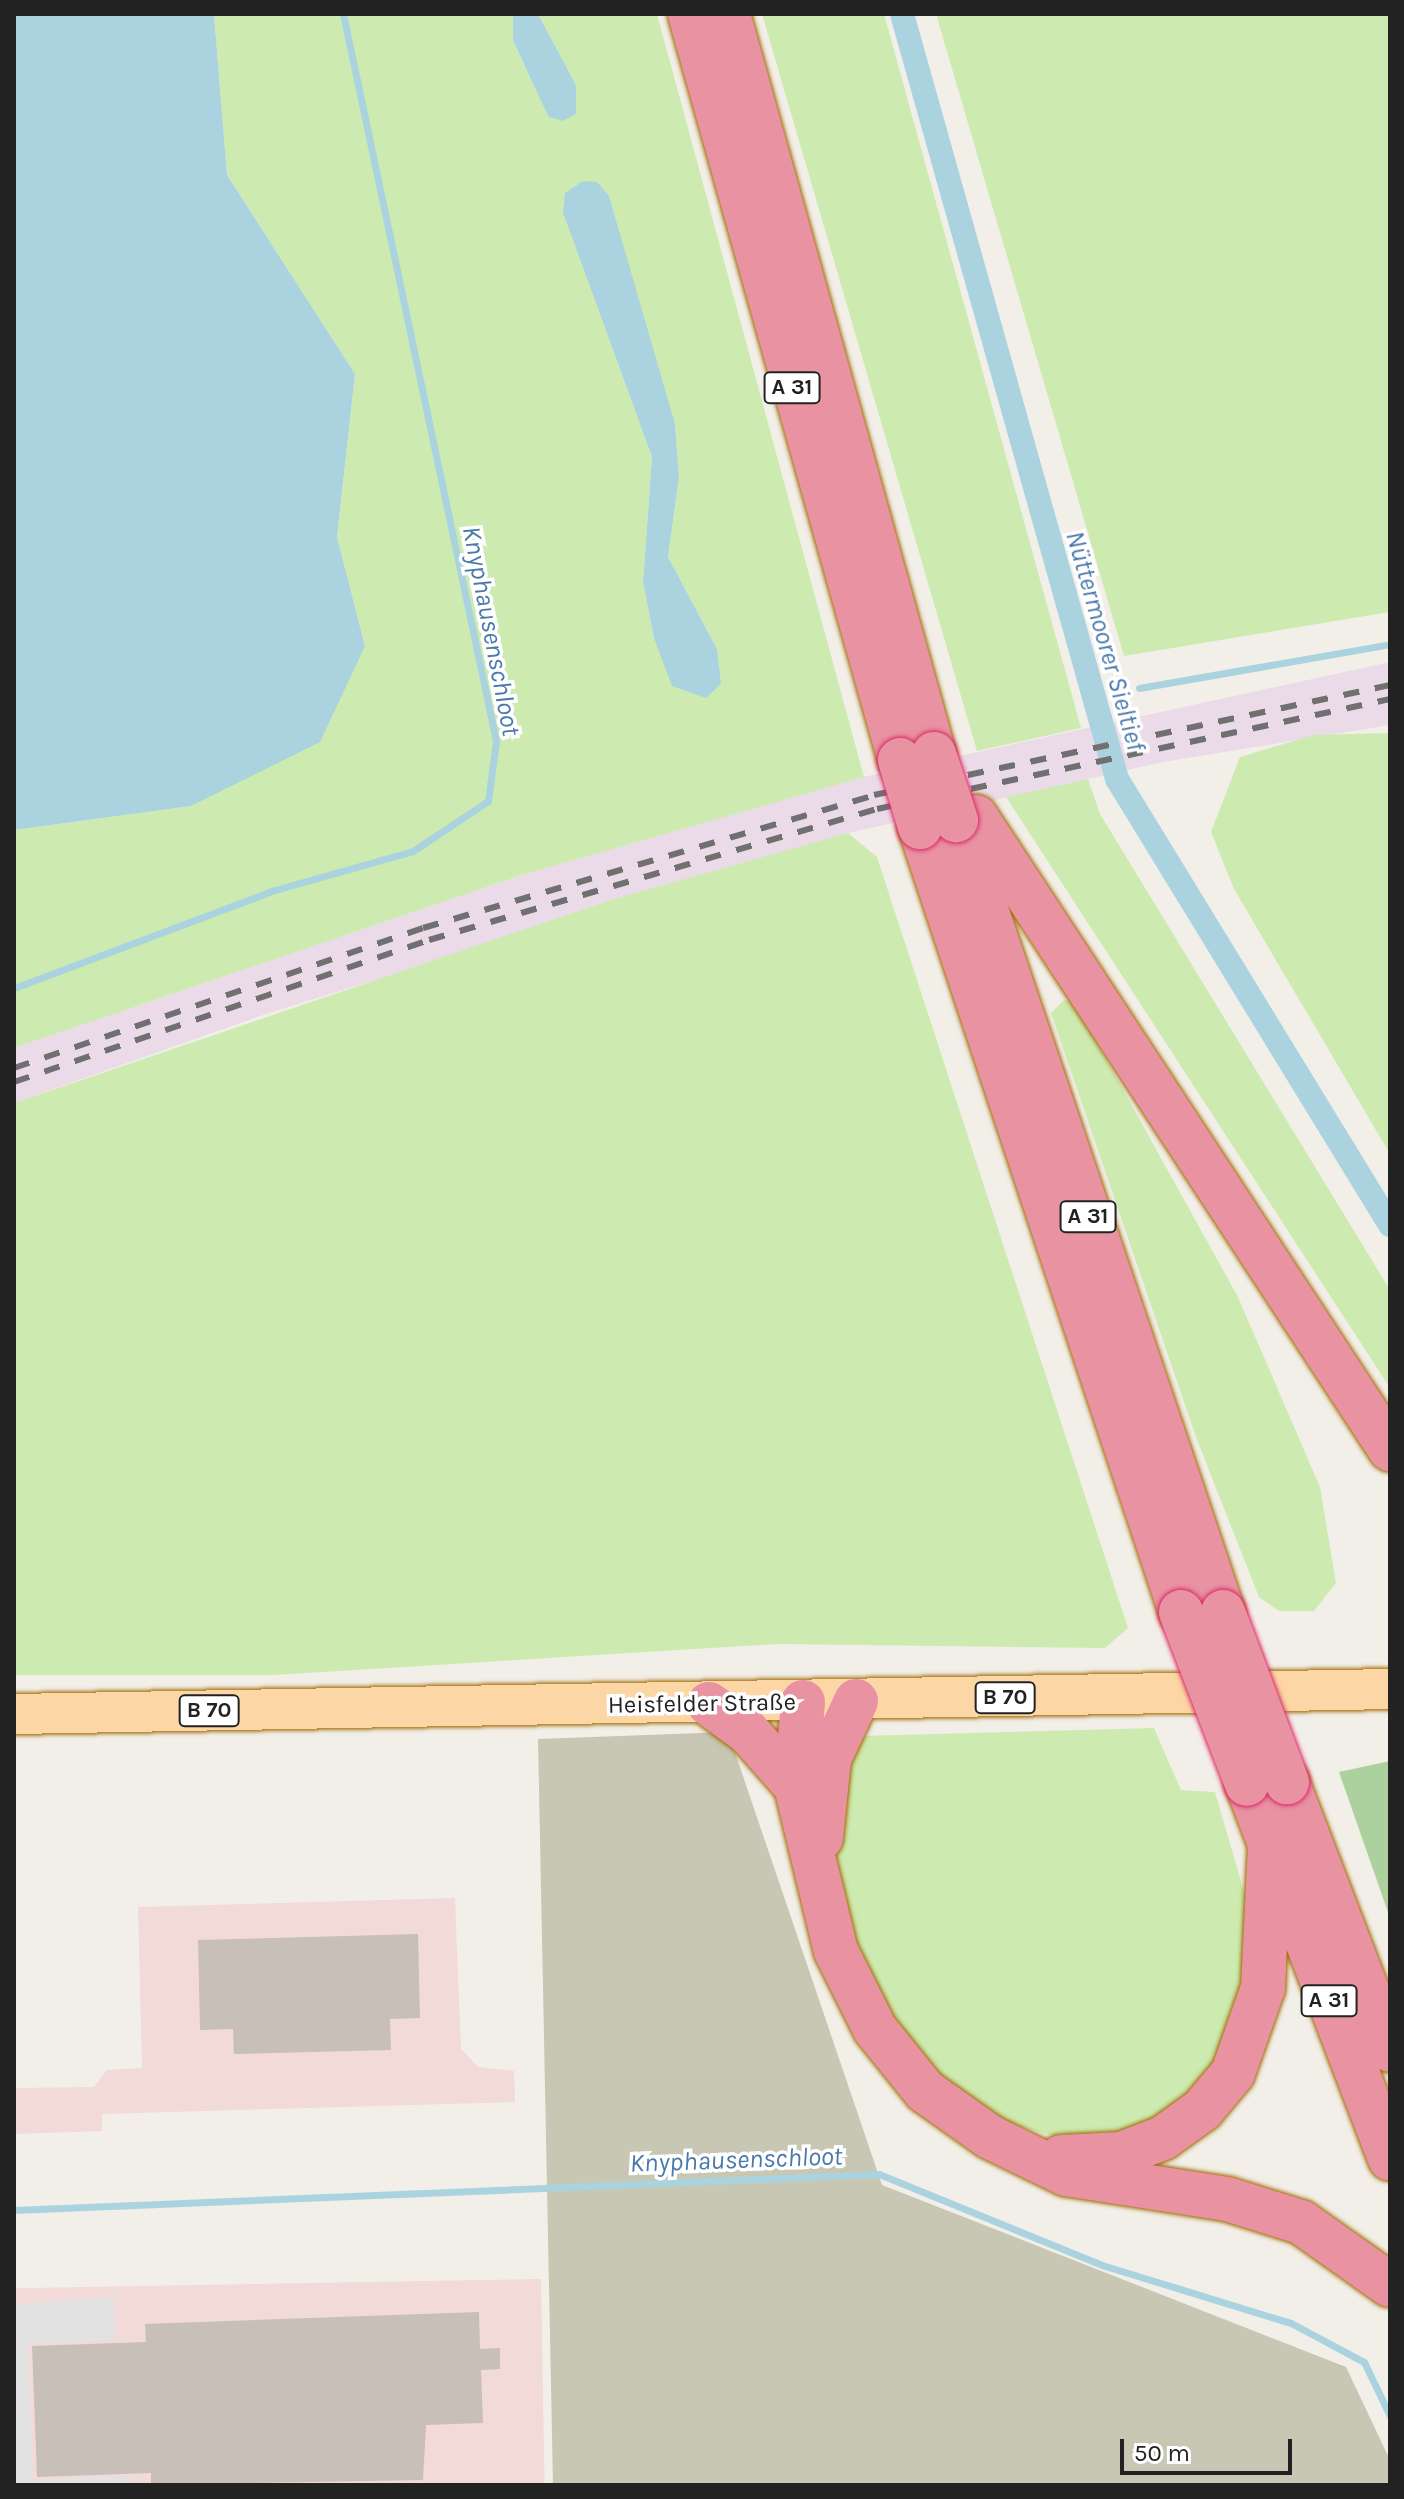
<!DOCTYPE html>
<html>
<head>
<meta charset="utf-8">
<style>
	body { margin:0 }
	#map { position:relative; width:1404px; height:2499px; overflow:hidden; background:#f2efe9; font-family:Karla,sans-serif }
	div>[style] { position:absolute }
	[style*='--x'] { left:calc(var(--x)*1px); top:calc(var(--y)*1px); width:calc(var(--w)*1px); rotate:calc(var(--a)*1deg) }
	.commercial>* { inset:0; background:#f2dad9; transform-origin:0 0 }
	.industrial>* { inset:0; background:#ebdbe8 }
	.construction>* { inset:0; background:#c7c7b4 }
	.grass>* { inset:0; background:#cdebb0 }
	.forest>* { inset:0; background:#add19e }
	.parking>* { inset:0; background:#e2e2e2 }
	.water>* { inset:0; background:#aad3df }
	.stream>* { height:7px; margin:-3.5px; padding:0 3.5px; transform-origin:3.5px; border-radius:3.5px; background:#aad3df }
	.canal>* { height:24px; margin:-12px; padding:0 12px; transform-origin:12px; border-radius:12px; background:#aad3df }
	.building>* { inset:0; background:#c7bfb8 }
	.roads { filter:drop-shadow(0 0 2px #a06b00) drop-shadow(0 0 2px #a06b00) }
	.primary>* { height:40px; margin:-20px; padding:0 20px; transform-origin:20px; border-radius:20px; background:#fcd6a4 }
	.highway>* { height:44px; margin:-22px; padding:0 22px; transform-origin:22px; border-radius:22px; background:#e892a2 }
	.rail>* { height:6px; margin-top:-3px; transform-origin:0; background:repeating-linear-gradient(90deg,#707070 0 16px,transparent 0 32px) }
	.bridges { filter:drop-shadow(0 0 2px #dc2a67) drop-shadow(0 0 2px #dc2a67) }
	.highway-bridge>* { height:44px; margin:-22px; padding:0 22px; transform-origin:22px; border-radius:22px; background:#e892a2 }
	span { translate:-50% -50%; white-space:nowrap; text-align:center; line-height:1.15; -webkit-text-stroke:7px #fff; paint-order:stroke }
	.shield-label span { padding:2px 6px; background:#fff; border:2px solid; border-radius:6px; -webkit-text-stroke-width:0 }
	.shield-label { font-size:22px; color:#222; font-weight:700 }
	.street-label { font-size:24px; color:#222 }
	.water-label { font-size:26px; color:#4a7aab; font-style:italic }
	.frame { position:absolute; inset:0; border:16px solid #222; pointer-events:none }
	.scale { position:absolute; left:1120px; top:2439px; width:172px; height:36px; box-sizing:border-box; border:4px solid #222; border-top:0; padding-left:10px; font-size:24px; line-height:28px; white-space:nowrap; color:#222; -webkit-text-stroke:6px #fff; paint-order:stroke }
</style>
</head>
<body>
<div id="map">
	<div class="commercial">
		<i style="clip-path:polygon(455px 1898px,461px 2049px,478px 2067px,514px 2071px,515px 2102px,102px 2114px,102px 2131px,14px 2134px,14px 2088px,94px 2087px,107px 2070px,142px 2068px,138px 1907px)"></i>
		<i style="left:541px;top:2279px;width:206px;height:528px;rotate:89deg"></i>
	</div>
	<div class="industrial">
		<i style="clip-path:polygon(1390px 662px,1390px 725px,1163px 762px,848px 833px,266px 1014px,14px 1103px,14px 1048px,522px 875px,863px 777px)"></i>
	</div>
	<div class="construction">
		<i style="clip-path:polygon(728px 1732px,882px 2185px,1346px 2367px,1390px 2460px,1390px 2485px,553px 2485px,538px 1739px)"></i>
	</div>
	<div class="grass">
		<i style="clip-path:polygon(evenodd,214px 14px,513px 14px,513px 40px,539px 97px,576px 113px,576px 85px,538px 14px,657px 14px,864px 777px,522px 875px,14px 1048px,14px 830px,191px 806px,365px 646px,337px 537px,355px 374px,227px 175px,214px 14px,563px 213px,656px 368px,675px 424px,679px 477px,668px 557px,717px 649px,654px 638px,643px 582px,652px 457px,563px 213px)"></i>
		<i style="clip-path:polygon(762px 14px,884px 14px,1081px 728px,977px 751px)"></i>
		<i style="clip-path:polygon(936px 14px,1390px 14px,1390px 612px,1124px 656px)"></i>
		<i style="clip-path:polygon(1390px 733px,1390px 1154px,1234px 889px,1211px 832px,1240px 757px,1314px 735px)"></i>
		<i style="clip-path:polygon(1088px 779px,1100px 814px,1390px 1290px,1390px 1388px,1006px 797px)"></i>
		<i style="clip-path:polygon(848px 833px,877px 857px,1128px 1628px,1105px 1648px,778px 1644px,274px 1675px,14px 1675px,14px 1103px,611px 900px)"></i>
		<i style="clip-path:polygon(1064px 1000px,1075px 1003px,1238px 1297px,1320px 1487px,1336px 1583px,1314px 1611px,1279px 1611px,1259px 1597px,1197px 1440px,1051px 1013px)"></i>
		<i style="clip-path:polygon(1154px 1728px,1181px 1790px,1215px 1792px,1256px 1933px,1221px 2075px,1146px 2131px,1078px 2143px,976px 2114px,875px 2012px,830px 1874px,847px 1745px,859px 1736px)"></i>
	</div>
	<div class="forest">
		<i style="clip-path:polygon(1390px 1761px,1390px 1918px,1339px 1772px)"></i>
	</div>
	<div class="parking">
		<i style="clip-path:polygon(114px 2297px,115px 2340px,28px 2344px,33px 2480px,130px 2476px,131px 2485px,14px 2485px,14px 2304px)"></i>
	</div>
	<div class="water">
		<i style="clip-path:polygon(14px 14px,214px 14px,227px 175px,355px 374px,337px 537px,365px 646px,320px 742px,191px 806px,14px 830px)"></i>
		<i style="clip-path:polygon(513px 14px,538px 14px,576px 85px,576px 114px,563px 121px,549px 117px,539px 97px,513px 40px)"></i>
		<i style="clip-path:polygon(583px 181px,597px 182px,609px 196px,675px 424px,679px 477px,668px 557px,717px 649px,721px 684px,706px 698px,672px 686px,654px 638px,643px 582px,652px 457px,563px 213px,565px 193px)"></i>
	</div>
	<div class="stream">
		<i style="--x:1139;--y:688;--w:255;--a:-9.9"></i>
		<i style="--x:14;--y:988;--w:279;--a:-20.6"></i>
		<i style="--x:275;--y:890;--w:143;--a:-15.8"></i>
		<i style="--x:413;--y:851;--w:90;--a:-33.7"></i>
		<i style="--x:488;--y:801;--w:61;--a:-82.4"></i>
		<i style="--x:496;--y:741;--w:743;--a:-101.88"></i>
		<i style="--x:14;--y:2210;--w:866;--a:-2.38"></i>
		<i style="--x:879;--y:2174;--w:241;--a:22.2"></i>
		<i style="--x:1102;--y:2265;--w:198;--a:17.1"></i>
		<i style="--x:1291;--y:2323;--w:83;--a:28.1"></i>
		<i style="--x:1364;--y:2362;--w:60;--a:64.3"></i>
	</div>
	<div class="canal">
		<i style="--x:902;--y:14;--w:795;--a:74.3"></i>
		<i style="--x:1117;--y:779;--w:523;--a:58.53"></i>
	</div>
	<div class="building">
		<i style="clip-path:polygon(418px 1934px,420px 2018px,390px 2019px,391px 2050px,234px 2054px,233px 2029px,200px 2030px,198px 1940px)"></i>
		<i style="clip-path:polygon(479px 2312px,480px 2349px,500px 2348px,500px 2369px,481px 2370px,483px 2423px,426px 2425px,423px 2480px,151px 2485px,151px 2473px,37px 2477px,32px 2346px,146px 2342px,145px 2324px)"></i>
	</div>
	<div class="roads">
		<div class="primary">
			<i style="--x:14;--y:1714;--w:1376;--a:-1.04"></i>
		</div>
		<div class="highway">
			<i style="--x:690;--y:14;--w:775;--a:74.28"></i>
			<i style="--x:728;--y:14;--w:768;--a:74.44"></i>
			<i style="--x:976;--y:817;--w:756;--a:56.77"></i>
			<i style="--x:956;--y:820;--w:836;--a:71.37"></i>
			<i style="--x:920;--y:827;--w:827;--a:71.61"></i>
			<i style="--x:803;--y:1702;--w:84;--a:94.8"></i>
			<i style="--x:796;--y:1786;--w:170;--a:76.4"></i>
			<i style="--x:836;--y:1951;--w:87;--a:63.4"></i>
			<i style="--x:875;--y:2029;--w:80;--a:51.1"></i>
			<i style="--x:925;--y:2091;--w:80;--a:35.3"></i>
			<i style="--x:990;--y:2137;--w:85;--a:26"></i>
			<i style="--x:1066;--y:2174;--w:163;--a:8.8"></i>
			<i style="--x:1227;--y:2199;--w:77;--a:17.3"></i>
			<i style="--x:1301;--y:2222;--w:109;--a:35.3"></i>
			<i style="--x:709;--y:1704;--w:48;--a:35.7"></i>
			<i style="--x:748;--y:1732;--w:72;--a:48.4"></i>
			<i style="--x:1287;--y:1782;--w:287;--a:69"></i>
			<i style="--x:1247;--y:1784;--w:401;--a:69.1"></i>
			<i style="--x:821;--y:1838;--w:79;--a:-84.2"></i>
			<i style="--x:829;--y:1759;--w:64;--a:-65"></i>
			<i style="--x:1061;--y:2157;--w:60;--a:-2.9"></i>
			<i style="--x:1121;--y:2154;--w:45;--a:-20.9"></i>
			<i style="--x:1163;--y:2138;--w:48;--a:-35.7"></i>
			<i style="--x:1202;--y:2110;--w:48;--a:-50"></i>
			<i style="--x:1233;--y:2073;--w:90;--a:-70.6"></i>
			<i style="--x:1263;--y:1988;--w:145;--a:-87.2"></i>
		</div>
	</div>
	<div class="rail">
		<i style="--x:14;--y:1068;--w:432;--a:-18.9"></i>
		<i style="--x:423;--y:928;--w:470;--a:-16.4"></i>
		<i style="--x:874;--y:795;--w:528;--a:-12.03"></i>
		<i style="--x:14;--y:1082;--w:439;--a:-18.9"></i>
		<i style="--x:429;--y:940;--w:467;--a:-16.3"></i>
		<i style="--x:877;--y:809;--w:525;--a:-12.1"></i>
	</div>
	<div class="bridges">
		<div class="highway-bridge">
			<i style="--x:934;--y:754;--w:70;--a:71.6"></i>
			<i style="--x:900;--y:760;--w:70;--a:73.4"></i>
			<i style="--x:1181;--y:1612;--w:184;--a:69"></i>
			<i style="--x:1223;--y:1612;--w:182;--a:69.4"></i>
		</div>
	</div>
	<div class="shield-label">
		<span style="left:792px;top:388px">A 31</span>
		<span style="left:1088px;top:1217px">A 31</span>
		<span style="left:1005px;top:1698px">B 70</span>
		<span style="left:209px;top:1711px">B 70</span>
		<span style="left:1329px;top:2001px">A 31</span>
	</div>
	<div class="street-label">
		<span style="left:702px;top:1704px;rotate:-1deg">Heisfelder Straße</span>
	</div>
	<div class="water-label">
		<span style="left:491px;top:631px;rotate:79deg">Knyphausenschloot</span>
		<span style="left:1105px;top:641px;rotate:74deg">Nüttermoorer Sieltief</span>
		<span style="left:736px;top:2160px;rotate:-2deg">Knyphausenschloot</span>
	</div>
	<div class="frame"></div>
	<div class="scale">50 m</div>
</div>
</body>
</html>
